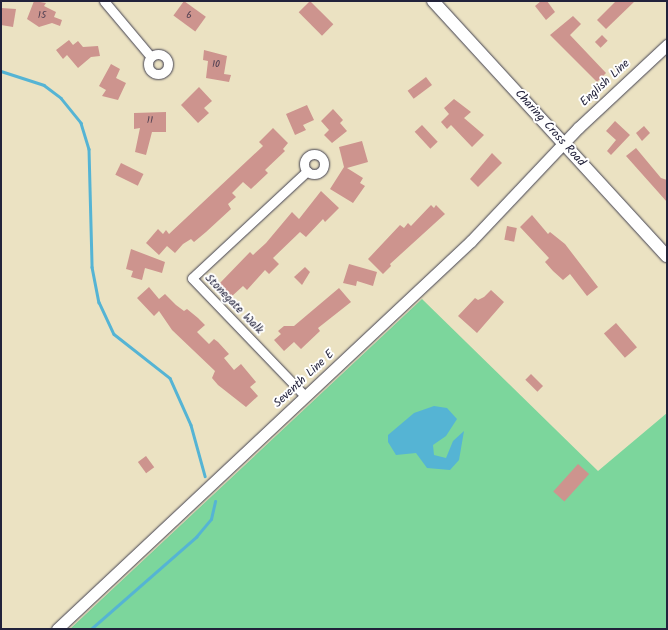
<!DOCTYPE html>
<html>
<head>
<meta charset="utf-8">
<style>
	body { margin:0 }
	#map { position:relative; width:668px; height:630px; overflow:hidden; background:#ebe2c2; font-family:Kalam,sans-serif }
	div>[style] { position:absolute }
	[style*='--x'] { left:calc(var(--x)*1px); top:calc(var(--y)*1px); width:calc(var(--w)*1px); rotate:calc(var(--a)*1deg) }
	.green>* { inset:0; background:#7cd69c }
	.water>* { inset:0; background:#55b4d4 }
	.stream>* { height:2.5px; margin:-1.25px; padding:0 1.25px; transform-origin:1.25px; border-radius:1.25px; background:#55b4d4 }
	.building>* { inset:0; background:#cd948e; transform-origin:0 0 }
	.roads { filter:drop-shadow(0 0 1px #403f4f) drop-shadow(0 0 1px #403f4f) }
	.minor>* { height:9px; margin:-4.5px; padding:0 4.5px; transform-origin:4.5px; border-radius:4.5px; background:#fff }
	.minor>.ring { margin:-4.5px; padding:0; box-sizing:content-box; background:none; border:9px solid #fff; border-radius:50% }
	.tertiary>* { height:11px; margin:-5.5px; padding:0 5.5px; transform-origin:5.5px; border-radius:5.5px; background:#fff }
	.secondary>* { height:12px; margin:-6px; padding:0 6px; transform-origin:6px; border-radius:6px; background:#fff }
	span { translate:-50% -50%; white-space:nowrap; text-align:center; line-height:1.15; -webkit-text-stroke:4px #fff; paint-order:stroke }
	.number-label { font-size:10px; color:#4d3e50 }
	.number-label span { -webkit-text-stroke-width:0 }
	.street-label { font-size:12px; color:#22223b }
	.frame { position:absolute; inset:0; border:2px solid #22223b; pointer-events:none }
</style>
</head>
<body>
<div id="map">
	<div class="green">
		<i style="clip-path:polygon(422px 299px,598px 471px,667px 413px,667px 629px,70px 629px)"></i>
	</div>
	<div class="water">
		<i style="clip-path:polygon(434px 406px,447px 408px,457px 419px,446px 436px,433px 445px,434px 455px,446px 458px,453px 441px,464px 431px,459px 460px,450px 470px,427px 468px,416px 453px,396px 455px,388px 442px,388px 435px,414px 413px)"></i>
	</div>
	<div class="stream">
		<i style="--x:1;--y:71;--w:45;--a:18"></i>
		<i style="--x:44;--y:85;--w:21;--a:37"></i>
		<i style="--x:61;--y:98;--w:32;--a:51"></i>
		<i style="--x:81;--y:123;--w:27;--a:73"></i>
		<i style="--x:89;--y:149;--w:118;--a:88.5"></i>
		<i style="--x:92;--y:267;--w:36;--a:79"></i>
		<i style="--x:99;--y:302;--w:35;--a:65"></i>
		<i style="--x:114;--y:334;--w:71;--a:38.2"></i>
		<i style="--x:170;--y:378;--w:51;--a:65.9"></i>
		<i style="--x:191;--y:425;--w:53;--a:74.6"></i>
		<i style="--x:91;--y:629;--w:140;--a:-41.2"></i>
		<i style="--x:196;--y:537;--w:23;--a:-50"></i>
		<i style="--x:211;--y:519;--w:18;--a:-77"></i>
	</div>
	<div class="building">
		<i style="clip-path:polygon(34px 1px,46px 3px,44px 6px,56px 12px,54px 17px,62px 20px,60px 26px,52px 23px,39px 27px,27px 19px)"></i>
		<i style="left:184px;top:1px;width:27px;height:18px;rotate:36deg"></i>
		<i style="left:310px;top:1px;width:33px;height:16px;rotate:45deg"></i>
		<i style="clip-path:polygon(541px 1px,547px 1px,555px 12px,546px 20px,535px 6px)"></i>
		<i style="clip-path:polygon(616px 1px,635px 1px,606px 29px,597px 20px)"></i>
		<i style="clip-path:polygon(1px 8px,16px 9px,13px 27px,1px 25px)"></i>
		<i style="clip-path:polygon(573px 16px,581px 24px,570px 35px,606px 73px,597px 82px,550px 35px)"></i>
		<i style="left:602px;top:35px;width:8px;height:10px;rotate:45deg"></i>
		<i style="clip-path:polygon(69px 40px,73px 45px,78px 41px,83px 47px,98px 46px,100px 56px,91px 57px,78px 68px,67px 55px,63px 59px,56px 50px)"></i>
		<i style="clip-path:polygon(204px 50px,227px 56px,224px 74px,231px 75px,229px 82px,206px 78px,208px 61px,203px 60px)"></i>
		<i style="clip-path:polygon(111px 64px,120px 69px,116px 78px,126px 83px,118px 100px,102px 96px,106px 90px,99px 86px)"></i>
		<i style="left:426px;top:77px;width:10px;height:23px;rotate:53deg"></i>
		<i style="clip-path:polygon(199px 87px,212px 101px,204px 108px,209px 113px,198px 123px,181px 105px)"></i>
		<i style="clip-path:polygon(454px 99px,471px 112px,464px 118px,484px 135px,472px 147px,451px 125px,447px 129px,441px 122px,449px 114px,444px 108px)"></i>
		<i style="clip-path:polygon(307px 105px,314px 120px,303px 125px,306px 130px,295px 135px,286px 114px)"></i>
		<i style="clip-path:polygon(333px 109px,343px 120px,340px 123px,347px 131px,332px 143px,324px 135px,329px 130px,321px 121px)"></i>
		<i style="clip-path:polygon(166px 112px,166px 132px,152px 132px,146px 155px,135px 152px,140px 128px,134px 129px,134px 113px)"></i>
		<i style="clip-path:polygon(615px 121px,630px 135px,611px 155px,607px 151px,616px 140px,606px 131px)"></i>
		<i style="left:422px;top:125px;width:23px;height:10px;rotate:47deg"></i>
		<i style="clip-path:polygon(644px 126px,650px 133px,642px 141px,636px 133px)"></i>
		<i style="clip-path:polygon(273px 128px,288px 143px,283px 149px,285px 151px,265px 170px,268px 173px,251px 189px,243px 182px,232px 193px,236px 197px,228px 204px,231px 209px,206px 232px,194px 242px,191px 239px,183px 244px,175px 253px,167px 246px,159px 255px,146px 243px,158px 229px,163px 234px,166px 230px,169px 234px,263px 146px,259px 142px)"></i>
		<i style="clip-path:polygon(362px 141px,368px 162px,347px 168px,363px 178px,360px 183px,365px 186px,353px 203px,330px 189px,344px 167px,339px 147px)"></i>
		<i style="clip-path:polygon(636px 148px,661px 178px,667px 180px,667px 202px,626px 156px)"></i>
		<i style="clip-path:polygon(492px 153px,502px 163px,478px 187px,470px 179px)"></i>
		<i style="left:121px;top:163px;width:25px;height:13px;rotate:26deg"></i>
		<i style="clip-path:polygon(321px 191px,339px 208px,325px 222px,323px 219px,306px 237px,300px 232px,273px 258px,279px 264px,269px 274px,265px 270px,247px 290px,243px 286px,231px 297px,219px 284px,250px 252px,253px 255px,266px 243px,292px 212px,299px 219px)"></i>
		<i style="clip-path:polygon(431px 205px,434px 208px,436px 205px,445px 214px,390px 264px,391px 266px,383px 274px,368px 259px,400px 225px,404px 228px,408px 223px,411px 226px)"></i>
		<i style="clip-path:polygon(532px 215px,548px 234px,550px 232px,565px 244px,598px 287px,587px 296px,570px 274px,563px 280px,553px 271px,545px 262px,549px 258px,520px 227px)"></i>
		<i style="left:507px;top:226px;width:10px;height:14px;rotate:11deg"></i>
		<i style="clip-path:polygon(131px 249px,165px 262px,162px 273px,145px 268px,142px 280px,131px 277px,133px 271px,126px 269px)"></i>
		<i style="clip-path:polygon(349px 264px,377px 272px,373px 286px,357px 281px,356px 286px,343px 283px)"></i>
		<i style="clip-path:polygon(305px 267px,310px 272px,302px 285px,294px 277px)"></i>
		<i style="clip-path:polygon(149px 287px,159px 299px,165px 294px,176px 305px,184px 311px,187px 309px,198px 318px,205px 325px,197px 332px,209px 344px,214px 339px,218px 342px,229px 354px,224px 358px,234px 370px,241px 364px,256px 382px,250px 387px,258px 396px,246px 407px,218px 385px,212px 378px,215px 371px,172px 330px,159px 311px,154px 316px,137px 298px)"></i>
		<i style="clip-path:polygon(339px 288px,351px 302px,318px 328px,320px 331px,301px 349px,294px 342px,284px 351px,274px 340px,281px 334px,278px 331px,284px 326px,294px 326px)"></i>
		<i style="clip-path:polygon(491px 290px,504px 302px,477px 333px,458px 316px,475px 298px,478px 300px,484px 297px)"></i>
		<i style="left:616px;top:323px;width:32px;height:16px;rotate:49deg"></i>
		<i style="left:531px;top:374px;width:17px;height:8px;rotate:45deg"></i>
		<i style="left:146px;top:456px;width:14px;height:10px;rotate:54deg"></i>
		<i style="left:578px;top:464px;width:15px;height:37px;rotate:42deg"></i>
	</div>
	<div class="roads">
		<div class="minor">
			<i style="--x:104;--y:1;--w:73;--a:50"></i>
			<i class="ring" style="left:148px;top:54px;width:11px;height:11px"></i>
			<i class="ring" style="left:304px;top:154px;width:11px;height:11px"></i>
			<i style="--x:305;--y:396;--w:163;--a:-133.8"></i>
			<i style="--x:192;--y:278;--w:157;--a:-42.9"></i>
		</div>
		<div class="tertiary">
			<i style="--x:57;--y:629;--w:567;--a:-43.14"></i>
			<i style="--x:471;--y:241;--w:156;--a:-46.6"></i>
			<i style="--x:578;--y:128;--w:122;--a:-43"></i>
		</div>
		<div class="secondary">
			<i style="--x:433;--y:1;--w:346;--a:47.5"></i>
		</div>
	</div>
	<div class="number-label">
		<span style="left:42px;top:16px">15</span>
		<span style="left:189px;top:16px">6</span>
		<span style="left:216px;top:65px">10</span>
		<span style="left:150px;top:121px">11</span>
	</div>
	<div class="street-label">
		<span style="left:605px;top:83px;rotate:-43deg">English Line</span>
		<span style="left:550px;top:128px;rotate:48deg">Charing Cross Road</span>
		<span style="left:234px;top:304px;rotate:46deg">Stonegate Walk</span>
		<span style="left:304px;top:379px;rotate:-43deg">Seventh Line E</span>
	</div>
	<div class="frame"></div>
</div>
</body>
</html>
